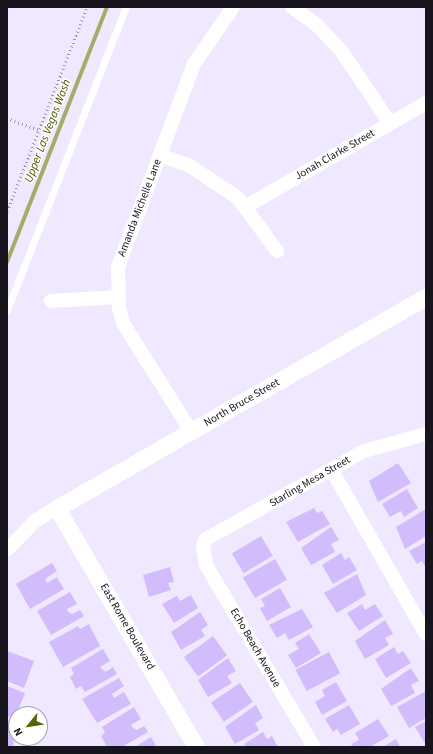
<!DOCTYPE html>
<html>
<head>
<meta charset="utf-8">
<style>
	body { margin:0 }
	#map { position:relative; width:433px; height:754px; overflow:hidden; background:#efe8fe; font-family:"Source Sans 3",sans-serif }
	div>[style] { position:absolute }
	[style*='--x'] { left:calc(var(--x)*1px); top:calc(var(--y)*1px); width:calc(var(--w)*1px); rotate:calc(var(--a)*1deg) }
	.stream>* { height:4px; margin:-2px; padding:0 2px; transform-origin:2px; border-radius:2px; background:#a3ad69 }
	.building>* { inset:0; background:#d3bcfc; transform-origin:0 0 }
	.path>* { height:2.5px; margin-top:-1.25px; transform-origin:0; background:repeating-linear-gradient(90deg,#9d98a9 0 1px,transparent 0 4px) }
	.service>* { height:7px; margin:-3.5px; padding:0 3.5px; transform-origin:3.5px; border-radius:3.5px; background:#fff }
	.minor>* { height:14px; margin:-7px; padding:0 7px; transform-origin:7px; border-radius:7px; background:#fff }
	.tertiary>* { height:17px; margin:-8.5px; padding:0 8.5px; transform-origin:8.5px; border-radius:8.5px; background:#fff }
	span { translate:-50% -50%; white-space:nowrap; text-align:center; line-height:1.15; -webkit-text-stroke:3px #fff; paint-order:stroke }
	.street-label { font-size:11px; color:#17141d }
	.water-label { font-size:12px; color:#4e5603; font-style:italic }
	.frame { position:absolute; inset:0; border:8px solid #17141d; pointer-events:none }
	.north { position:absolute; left:8px; top:706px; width:40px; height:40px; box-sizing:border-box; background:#fff; border:1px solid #a2a1a5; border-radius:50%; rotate:240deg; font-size:11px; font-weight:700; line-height:16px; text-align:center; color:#17141d }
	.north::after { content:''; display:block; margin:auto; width:14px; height:18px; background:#596301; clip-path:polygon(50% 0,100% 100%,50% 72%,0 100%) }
</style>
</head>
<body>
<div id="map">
	<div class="stream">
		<i style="--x:7;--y:262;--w:274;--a:-68.6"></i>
	</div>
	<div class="building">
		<i style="clip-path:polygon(398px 463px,411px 483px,378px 502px,369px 481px)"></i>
		<i style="clip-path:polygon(407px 489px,418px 508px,404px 517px,401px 511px,390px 517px,382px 504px)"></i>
		<i style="clip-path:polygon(314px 508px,317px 513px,322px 511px,330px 524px,298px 542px,286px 522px)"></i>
		<i style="clip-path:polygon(426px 509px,426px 536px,405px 549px,396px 527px)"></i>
		<i style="clip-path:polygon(331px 527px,339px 540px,331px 544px,335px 552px,311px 565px,301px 548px)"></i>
		<i style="left:261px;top:536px;width:23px;height:34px;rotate:59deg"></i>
		<i style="clip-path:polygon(426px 542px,426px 568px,422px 561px,417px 564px,409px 551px)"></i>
		<i style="clip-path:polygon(341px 553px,345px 560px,349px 557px,357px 570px,333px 584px,322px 565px)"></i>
		<i style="left:275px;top:559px;width:24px;height:37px;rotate:60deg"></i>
		<i style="clip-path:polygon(52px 563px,57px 571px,45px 579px,47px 583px,57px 577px,64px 589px,30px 609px,16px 584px)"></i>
		<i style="clip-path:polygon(170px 567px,174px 582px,168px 583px,171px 590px,149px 597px,143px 575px)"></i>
		<i style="clip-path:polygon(357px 574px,366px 595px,337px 613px,324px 593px)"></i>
		<i style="clip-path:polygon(280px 588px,291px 607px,267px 621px,260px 608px,265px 606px,261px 599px)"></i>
		<i style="clip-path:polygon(70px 592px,77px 604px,67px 609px,68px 612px,72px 614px,80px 610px,84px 616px,51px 635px,37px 611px)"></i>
		<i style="clip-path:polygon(191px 595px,198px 608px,174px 623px,162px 604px,177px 596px,180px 601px)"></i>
		<i style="clip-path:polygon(362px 604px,365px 610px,375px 604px,383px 616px,359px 631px,347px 613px)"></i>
		<i style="clip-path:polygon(302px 609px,313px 627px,289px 640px,285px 633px,277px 638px,269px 625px)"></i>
		<i style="clip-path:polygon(200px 612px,208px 625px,201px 630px,205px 636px,181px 650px,171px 632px)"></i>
		<i style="clip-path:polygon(385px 620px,393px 634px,385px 638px,389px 645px,365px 659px,355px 641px)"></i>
		<i style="clip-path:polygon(89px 624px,100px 646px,63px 667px,49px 642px,78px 626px,80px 629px)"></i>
		<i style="clip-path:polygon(309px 634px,321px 653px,296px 668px,288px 655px,299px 649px,295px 643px)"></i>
		<i style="left:213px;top:636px;width:24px;height:36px;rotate:54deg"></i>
		<i style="clip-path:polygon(394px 647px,398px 654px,403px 651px,411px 663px,386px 678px,375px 659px)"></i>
		<i style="clip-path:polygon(103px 649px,110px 661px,100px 667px,102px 669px,106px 672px,113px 667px,117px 674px,85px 692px,81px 686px,76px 689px,70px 677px,74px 674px,71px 668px)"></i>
		<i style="clip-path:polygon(7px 651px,34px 661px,24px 688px,7px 681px)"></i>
		<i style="left:329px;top:652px;width:24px;height:38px;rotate:62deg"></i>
		<i style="clip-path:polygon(228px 658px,236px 671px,227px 676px,232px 683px,208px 697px,198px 680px)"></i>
		<i style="clip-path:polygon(411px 668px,419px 681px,411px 685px,415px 693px,391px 706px,381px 689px)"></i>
		<i style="clip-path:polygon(119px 678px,124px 686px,112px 694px,114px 698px,124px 692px,131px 704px,97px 723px,82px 699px)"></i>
		<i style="clip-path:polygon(336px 682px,347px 701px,322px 715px,315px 702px,325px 696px,322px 690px)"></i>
		<i style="left:240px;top:683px;width:23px;height:35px;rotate:56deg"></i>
		<i style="clip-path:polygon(7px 686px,25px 693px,15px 719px,7px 716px)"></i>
		<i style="clip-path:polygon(426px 691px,426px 718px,409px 728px,397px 707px)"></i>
		<i style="clip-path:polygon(256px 705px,263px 718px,255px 723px,259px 730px,235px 744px,225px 727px)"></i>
		<i style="clip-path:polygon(349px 705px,360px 724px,341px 735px,337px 729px,333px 732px,325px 719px)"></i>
		<i style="clip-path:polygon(134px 707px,141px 719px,131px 725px,133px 728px,137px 730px,144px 726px,148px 732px,122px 747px,107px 747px,101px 736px,105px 733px,102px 727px)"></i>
		<i style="clip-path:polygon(378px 719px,389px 736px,370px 747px,353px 747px,351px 744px,359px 740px,355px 733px)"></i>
		<i style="clip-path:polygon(7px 721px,16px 724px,13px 747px,7px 747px)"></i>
		<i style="clip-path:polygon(426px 721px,426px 745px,415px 727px)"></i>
		<i style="clip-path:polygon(263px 732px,267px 739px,272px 736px,278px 747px,246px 747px,244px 744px)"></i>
		<i style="clip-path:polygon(151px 737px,156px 746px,135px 747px)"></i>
		<i style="clip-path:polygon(396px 739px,400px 747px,383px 747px)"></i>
	</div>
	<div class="path">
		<i style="--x:7;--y:118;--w:34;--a:21"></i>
		<i style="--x:7;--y:211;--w:219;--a:-68.6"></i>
	</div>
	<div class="service">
		<i style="--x:7;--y:310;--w:326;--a:-68.6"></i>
	</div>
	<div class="minor">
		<i style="--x:292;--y:7;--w:31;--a:36"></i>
		<i style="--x:317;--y:25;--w:37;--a:47"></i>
		<i style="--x:342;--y:52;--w:86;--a:55.9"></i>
		<i style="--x:160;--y:155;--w:32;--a:20"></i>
		<i style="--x:190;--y:166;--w:58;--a:33.7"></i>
		<i style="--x:238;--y:198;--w:66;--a:53.7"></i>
		<i style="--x:245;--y:207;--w:209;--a:-29.9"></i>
		<i style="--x:51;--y:301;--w:67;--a:-3.4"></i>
		<i style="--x:191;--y:431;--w:125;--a:-122.3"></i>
		<i style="--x:124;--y:325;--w:17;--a:-107"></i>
		<i style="--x:119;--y:309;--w:42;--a:-91.4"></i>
		<i style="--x:118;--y:267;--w:217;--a:-69.5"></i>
		<i style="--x:194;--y:64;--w:69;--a:-55.6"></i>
		<i style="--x:331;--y:469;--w:190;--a:60.1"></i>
		<i style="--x:7;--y:550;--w:40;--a:-46"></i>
		<i style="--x:35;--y:521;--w:26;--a:-31"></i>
		<i style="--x:314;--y:747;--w:212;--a:-120.7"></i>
		<i style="--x:206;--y:565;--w:19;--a:-99"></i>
		<i style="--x:203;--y:546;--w:8;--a:-67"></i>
		<i style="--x:206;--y:539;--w:181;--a:-29.1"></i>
		<i style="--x:364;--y:451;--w:64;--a:-15.3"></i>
	</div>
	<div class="tertiary">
		<i style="--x:196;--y:747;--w:276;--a:-120.2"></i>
		<i style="--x:57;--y:508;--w:425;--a:-29.8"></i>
	</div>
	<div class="street-label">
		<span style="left:335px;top:155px;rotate:-30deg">Jonah Clarke Street</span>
		<span style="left:140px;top:208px;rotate:-69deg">Amanda Michelle Lane</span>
		<span style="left:242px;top:403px;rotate:-30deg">North Bruce Street</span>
		<span style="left:310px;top:482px;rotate:-30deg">Starling Mesa Street</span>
		<span style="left:127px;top:627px;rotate:60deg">East Rome Boulevard</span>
		<span style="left:255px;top:648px;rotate:60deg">Echo Beach Avenue</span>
	</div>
	<div class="water-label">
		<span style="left:48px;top:131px;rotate:-69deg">Upper Las Vegas Wash</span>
	</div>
	<div class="frame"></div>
	<div class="north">N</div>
</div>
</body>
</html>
